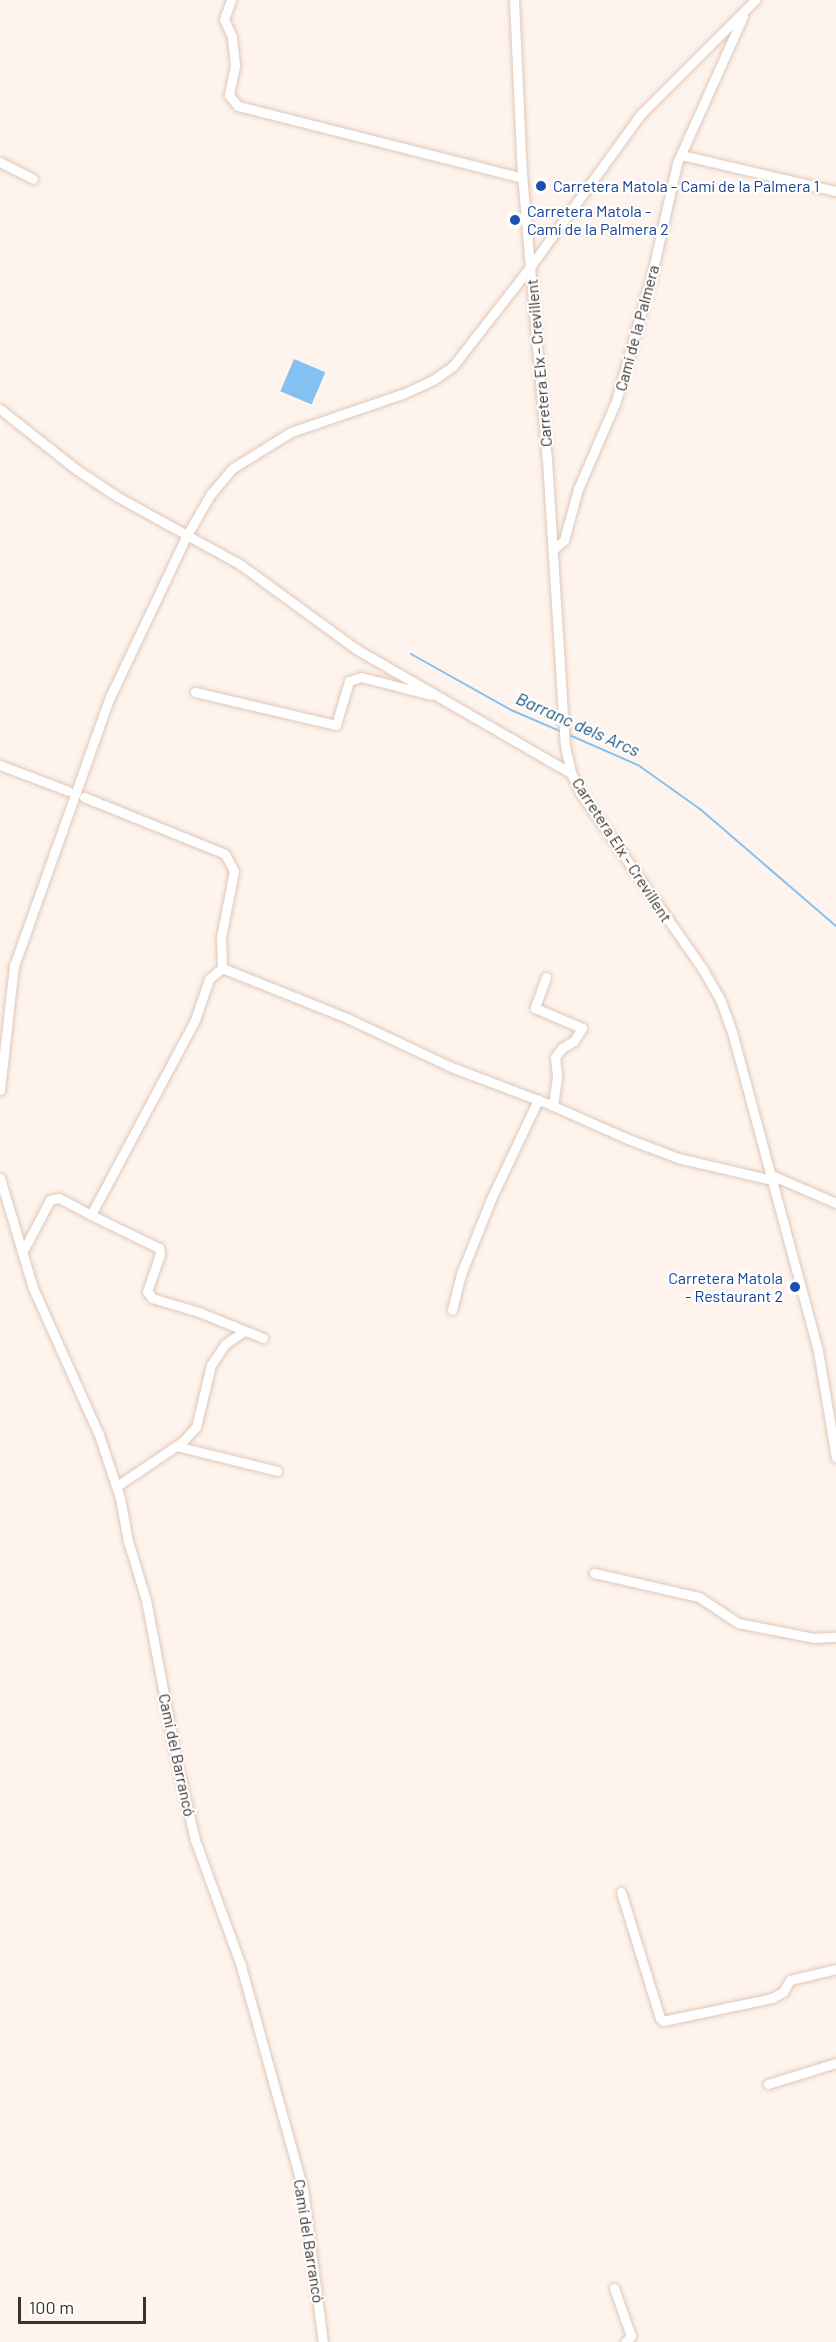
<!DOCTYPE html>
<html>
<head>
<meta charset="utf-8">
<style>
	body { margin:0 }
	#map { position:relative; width:836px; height:2342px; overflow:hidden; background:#fef4ed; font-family:Barlow,sans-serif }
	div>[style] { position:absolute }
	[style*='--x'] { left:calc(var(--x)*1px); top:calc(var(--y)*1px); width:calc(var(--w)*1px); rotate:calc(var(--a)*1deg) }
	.water>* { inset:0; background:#83c1f2; transform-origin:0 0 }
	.stream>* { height:2px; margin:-1px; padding:0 1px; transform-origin:1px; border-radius:1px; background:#83c1f2 }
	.roads { filter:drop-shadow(0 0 2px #e0c7b7) drop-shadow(0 0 2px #e0c7b7) }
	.minor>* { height:9px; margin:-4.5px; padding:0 4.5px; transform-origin:4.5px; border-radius:4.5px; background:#fff }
	.dots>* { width:16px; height:16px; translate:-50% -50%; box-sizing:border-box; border:3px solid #fff; border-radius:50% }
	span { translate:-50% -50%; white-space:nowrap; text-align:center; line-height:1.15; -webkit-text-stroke:4.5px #fff; paint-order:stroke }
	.transit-label { font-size:16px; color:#164399 }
	.left { translate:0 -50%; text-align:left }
	.right { translate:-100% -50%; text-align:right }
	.street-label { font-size:16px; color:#3c322c }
	.water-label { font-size:18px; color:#1b567e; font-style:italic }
	.scale { position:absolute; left:18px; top:2297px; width:128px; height:27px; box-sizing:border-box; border:3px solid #3c322c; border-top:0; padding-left:8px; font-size:18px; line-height:21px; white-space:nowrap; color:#3c322c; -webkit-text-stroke:4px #fff; paint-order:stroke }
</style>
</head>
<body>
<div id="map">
	<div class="water">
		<i style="left:294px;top:359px;width:34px;height:35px;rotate:23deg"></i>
	</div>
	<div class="stream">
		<i style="--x:411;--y:654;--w:115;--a:29.2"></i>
		<i style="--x:511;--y:710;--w:56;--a:23.3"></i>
		<i style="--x:567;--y:734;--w:77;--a:23.6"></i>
		<i style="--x:638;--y:765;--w:76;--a:35.4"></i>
		<i style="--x:700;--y:809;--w:179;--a:40.7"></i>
	</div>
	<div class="roads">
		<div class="minor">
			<i style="--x:231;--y:0;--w:20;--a:110"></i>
			<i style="--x:224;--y:19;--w:20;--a:66"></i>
			<i style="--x:232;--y:37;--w:29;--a:84"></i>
			<i style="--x:235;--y:66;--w:30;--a:102"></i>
			<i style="--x:229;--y:95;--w:14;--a:51"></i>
			<i style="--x:238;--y:106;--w:293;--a:14.2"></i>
			<i style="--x:514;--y:0;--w:175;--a:87.4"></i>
			<i style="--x:522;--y:175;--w:286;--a:85"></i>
			<i style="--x:547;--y:460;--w:287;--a:86.4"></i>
			<i style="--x:565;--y:746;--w:28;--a:77"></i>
			<i style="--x:571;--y:773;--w:23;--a:65"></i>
			<i style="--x:581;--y:794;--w:212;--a:55.2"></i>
			<i style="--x:702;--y:968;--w:36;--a:60"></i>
			<i style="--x:720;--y:999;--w:35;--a:70"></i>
			<i style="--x:732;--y:1032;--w:330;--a:74.9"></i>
			<i style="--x:818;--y:1351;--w:108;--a:80.4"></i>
			<i style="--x:681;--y:155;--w:159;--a:13.1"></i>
			<i style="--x:0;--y:162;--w:37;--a:27"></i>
			<i style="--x:0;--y:409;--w:98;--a:38.4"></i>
			<i style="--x:77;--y:470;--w:49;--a:33.4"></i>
			<i style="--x:118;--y:497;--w:141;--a:28.9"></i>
			<i style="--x:241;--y:565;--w:142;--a:36.1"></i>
			<i style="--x:356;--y:649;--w:248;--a:30"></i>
			<i style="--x:553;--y:550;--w:15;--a:-42"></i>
			<i style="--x:564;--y:540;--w:53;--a:-74.6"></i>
			<i style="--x:578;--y:489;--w:96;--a:-66.6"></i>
			<i style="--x:616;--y:401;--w:132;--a:-74.2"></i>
			<i style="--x:652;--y:274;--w:114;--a:-77.3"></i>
			<i style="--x:677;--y:163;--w:161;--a:-65.8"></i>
			<i style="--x:195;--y:692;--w:145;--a:13.2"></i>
			<i style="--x:336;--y:725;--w:46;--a:-73.5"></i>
			<i style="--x:349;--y:681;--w:13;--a:-18"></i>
			<i style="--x:361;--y:677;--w:72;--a:14.4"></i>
			<i style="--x:0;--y:765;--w:73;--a:20.9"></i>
			<i style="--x:84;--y:797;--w:152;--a:22"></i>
			<i style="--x:225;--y:854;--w:19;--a:62"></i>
			<i style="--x:234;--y:871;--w:67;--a:101.1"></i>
			<i style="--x:221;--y:937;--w:31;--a:88"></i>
			<i style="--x:222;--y:968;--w:135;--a:21.8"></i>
			<i style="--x:347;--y:1018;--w:115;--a:25.2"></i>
			<i style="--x:451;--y:1067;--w:105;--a:20.7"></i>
			<i style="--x:549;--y:1104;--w:86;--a:23.9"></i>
			<i style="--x:628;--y:1139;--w:53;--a:20.8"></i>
			<i style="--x:678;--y:1158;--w:97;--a:13.2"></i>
			<i style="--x:222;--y:968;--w:17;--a:140"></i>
			<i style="--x:209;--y:979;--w:43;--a:108.9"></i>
			<i style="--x:195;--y:1020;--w:221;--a:118.1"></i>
			<i style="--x:91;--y:1215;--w:76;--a:25.9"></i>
			<i style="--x:159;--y:1248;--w:6;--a:81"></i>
			<i style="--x:160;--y:1254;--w:39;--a:109"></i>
			<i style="--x:147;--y:1291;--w:9;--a:54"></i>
			<i style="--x:152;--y:1298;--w:49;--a:16.6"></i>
			<i style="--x:199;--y:1312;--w:69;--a:22.1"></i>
			<i style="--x:546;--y:977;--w:33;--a:110"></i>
			<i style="--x:535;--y:1008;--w:51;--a:23.1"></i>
			<i style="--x:582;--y:1028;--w:15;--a:122"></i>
			<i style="--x:574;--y:1041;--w:14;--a:150"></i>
			<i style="--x:562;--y:1048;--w:11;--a:128"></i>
			<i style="--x:555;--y:1057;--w:20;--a:84"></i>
			<i style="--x:557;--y:1077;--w:29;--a:98"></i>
			<i style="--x:0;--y:1090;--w:125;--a:-83.6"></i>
			<i style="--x:14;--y:966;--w:286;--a:-70.4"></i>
			<i style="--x:110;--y:697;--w:179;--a:-64.6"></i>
			<i style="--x:187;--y:535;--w:46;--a:-60.1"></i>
			<i style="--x:210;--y:495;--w:35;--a:-50"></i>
			<i style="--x:233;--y:468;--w:68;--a:-31.8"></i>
			<i style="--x:291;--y:432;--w:120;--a:-18.9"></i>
			<i style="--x:405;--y:393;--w:31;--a:-25"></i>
			<i style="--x:433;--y:380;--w:24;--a:-35"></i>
			<i style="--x:453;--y:366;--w:125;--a:-52.1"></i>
			<i style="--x:530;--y:267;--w:188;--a:-54.1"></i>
			<i style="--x:640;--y:115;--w:163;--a:-45"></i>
			<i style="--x:771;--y:1175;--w:71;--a:23.3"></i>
			<i style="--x:0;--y:1178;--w:115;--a:73.3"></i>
			<i style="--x:33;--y:1288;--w:161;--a:65.8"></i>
			<i style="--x:99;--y:1435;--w:66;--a:71.6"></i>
			<i style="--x:120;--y:1498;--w:44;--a:79.5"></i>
			<i style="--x:128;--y:1541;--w:62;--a:73"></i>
			<i style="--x:146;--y:1600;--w:165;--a:79.2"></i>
			<i style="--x:177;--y:1762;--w:80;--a:77"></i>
			<i style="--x:195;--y:1840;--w:134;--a:69.9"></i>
			<i style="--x:241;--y:1966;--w:231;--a:74.5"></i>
			<i style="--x:303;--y:2189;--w:154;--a:82.6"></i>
			<i style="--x:22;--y:1253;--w:60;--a:-62.2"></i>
			<i style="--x:50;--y:1200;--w:9;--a:-13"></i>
			<i style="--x:59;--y:1198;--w:36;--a:28"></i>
			<i style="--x:452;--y:1310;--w:37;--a:-76"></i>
			<i style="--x:461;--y:1274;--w:81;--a:-68.2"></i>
			<i style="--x:491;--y:1199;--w:110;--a:-64.6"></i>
			<i style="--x:176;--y:1446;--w:104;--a:13.9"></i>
			<i style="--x:117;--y:1486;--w:78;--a:-34.1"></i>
			<i style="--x:182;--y:1442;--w:21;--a:-47"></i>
			<i style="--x:196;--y:1427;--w:64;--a:-76.4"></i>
			<i style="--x:211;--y:1365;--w:25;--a:-56"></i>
			<i style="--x:225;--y:1344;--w:23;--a:-34"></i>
			<i style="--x:594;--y:1573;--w:108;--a:12.9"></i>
			<i style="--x:699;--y:1597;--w:47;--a:33.7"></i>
			<i style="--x:738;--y:1623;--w:77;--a:11.2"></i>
			<i style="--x:814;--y:1638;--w:22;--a:-3"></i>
			<i style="--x:621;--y:1892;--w:132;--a:72.8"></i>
			<i style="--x:660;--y:2018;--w:4;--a:45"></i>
			<i style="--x:663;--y:2021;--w:111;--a:-11.9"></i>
			<i style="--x:772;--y:1998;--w:13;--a:-29"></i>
			<i style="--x:783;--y:1992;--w:14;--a:-60"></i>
			<i style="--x:790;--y:1980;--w:47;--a:-13.4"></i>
			<i style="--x:768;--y:2084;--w:71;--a:-17.2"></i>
			<i style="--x:614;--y:2288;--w:51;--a:70.5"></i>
			<i style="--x:631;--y:2336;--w:8;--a:135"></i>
		</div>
	</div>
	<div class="dots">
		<i style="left:541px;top:186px;background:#1a4fb4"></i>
		<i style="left:515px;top:220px;background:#1a4fb4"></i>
		<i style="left:795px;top:1287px;background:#1a4fb4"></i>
	</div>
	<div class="transit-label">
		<span class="left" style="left:553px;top:186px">Carretera Matola - Camí de la Palmera 1</span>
		<span class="left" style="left:527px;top:220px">Carretera Matola -<br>Camí de la Palmera 2</span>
		<span class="right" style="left:783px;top:1287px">Carretera Matola<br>- Restaurant 2</span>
	</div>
	<div class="street-label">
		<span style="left:637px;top:328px;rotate:-75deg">Camí de la Palmera</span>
		<span style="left:539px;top:363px;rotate:-95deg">Carretera Elx - Crevillent</span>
		<span style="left:622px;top:850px;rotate:57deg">Carretera Elx - Crevillent</span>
		<span style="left:177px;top:1755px;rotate:78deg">Camí del Barrancó</span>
		<span style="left:309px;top:2241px;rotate:81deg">Camí del Barrancó</span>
	</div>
	<div class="water-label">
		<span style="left:578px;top:724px;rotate:24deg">Barranc dels Arcs</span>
	</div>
	<div class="scale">100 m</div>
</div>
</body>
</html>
